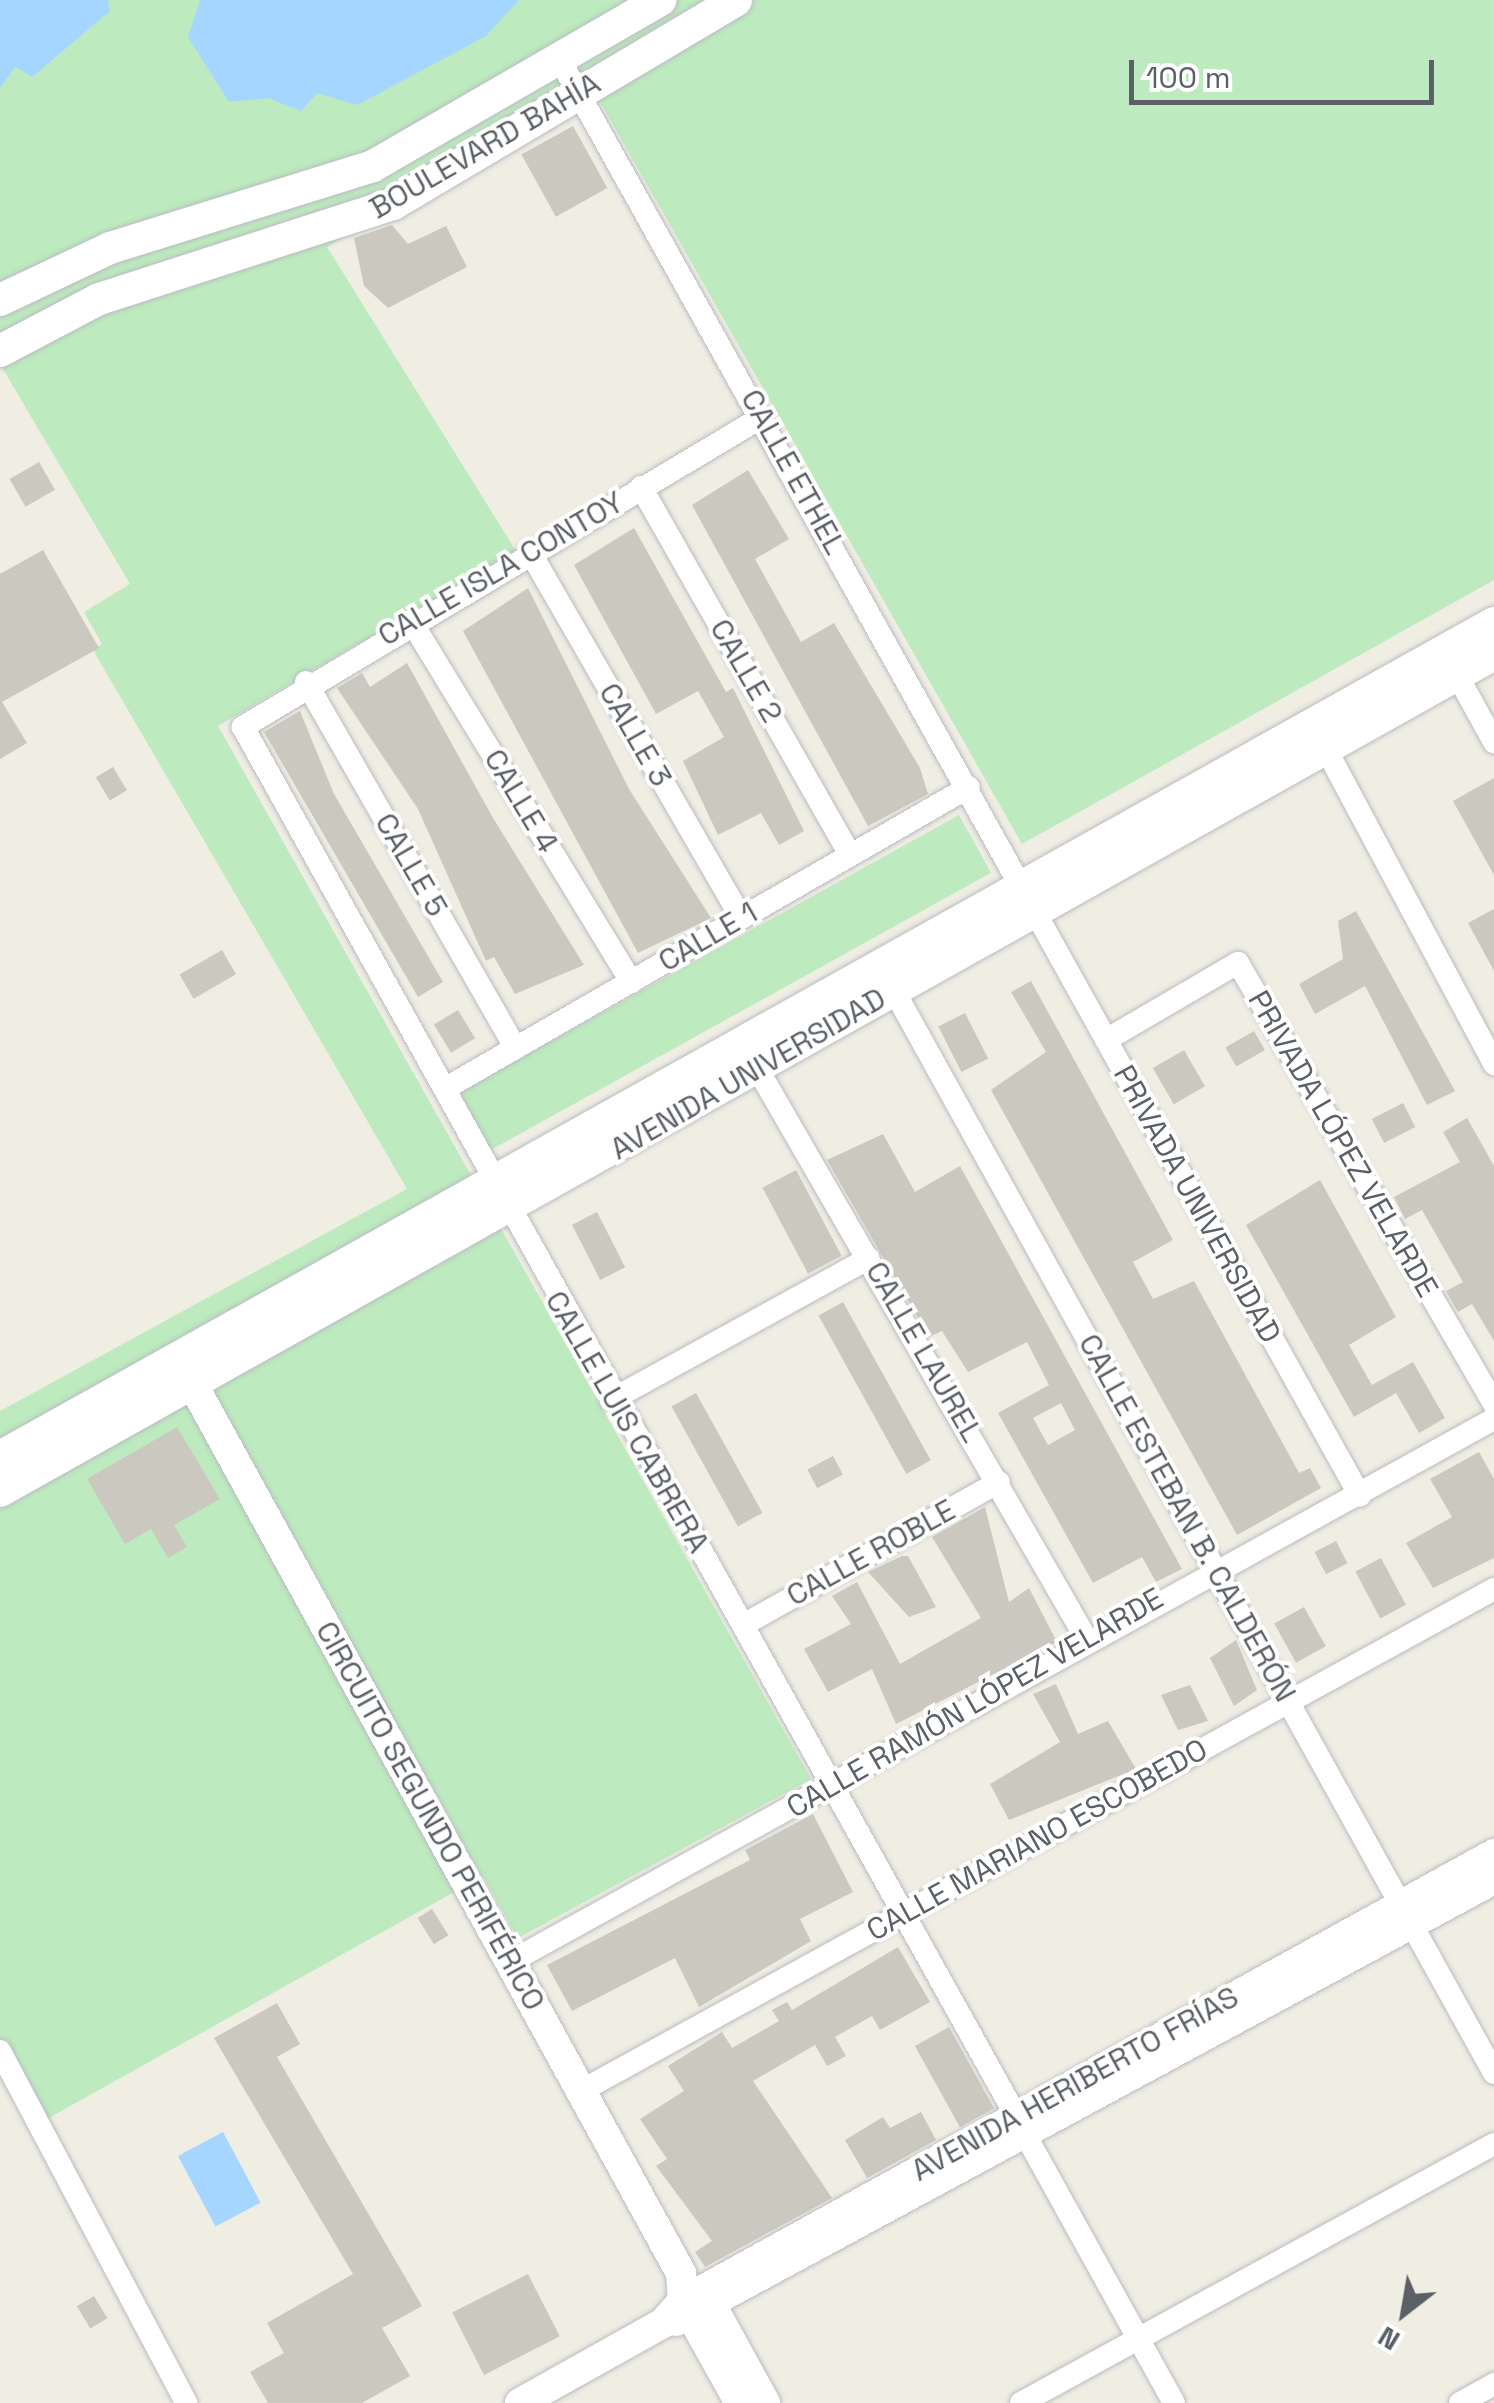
<!DOCTYPE html>
<html>
<head>
<meta charset="utf-8">
<style>
	body { margin:0 }
	#map { position:relative; width:1494px; height:2403px; overflow:hidden; background:#f0ede3; font-family:"Space Grotesk",sans-serif }
	div>[style] { position:absolute }
	[style*='--x'] { left:calc(var(--x)*1px); top:calc(var(--y)*1px); width:calc(var(--w)*1px); rotate:calc(var(--a)*1deg) }
	.green>* { inset:0; background:#bdeabe; transform-origin:0 0 }
	.water>* { inset:0; background:#a4d6ff; transform-origin:0 0 }
	.building>* { inset:0; background:#cbc8c0; transform-origin:0 0 }
	.roads { filter:drop-shadow(0 0 2px #b8bcc1) drop-shadow(0 0 2px #b8bcc1) }
	.minor>* { height:22px; margin:-11px; padding:0 11px; transform-origin:11px; border-radius:11px; background:#fff }
	.tertiary>* { height:30px; margin:-15px; padding:0 15px; transform-origin:15px; border-radius:15px; background:#fff }
	.secondary>* { height:32px; margin:-16px; padding:0 16px; transform-origin:16px; border-radius:16px; background:#fff }
	span { translate:-50% -50%; white-space:nowrap; text-align:center; line-height:1.15; -webkit-text-stroke:8px #fff; paint-order:stroke }
	.street-label { font-size:30px; color:#5b6066 }
	.north { position:absolute; left:1354px; top:2263px; width:100px; height:100px; -webkit-text-stroke:8px #fff; paint-order:stroke; rotate:211deg; font-size:28px; font-weight:700; line-height:40px; text-align:center; color:#5b6066 }
	.north::after { content:''; display:block; margin:auto; width:35px; height:45px; background:#5b6066; clip-path:polygon(50% 0,100% 100%,50% 72%,0 100%) }
	.scale { position:absolute; left:1129px; top:60px; width:305px; height:45px; box-sizing:border-box; border:5px solid #5b6066; border-top:0; padding-left:12px; font-size:30px; line-height:35px; white-space:nowrap; color:#5b6066; -webkit-text-stroke:8px #fff; paint-order:stroke }
</style>
</head>
<body>
<div id="map">
	<div class="green">
		<i style="clip-path:polygon(0 0,1494px 0,1494px 580px,1022px 844px,594px 91px,327px 247px,516px 551px,218px 726px,811px 1779px,518px 1938px,483px 1876px,45px 2120px,0 2061px,0 1411px,407px 1189px,93px 650px,102px 644px,84px 612px,130px 584px,0 364px)"></i>
		<i style="left:959px;top:815px;width:66px;height:572px;rotate:61deg"></i>
	</div>
	<div class="water">
		<i style="clip-path:polygon(0 0,108px 0,110px 11px,32px 77px,15px 67px,0 88px)"></i>
		<i style="clip-path:polygon(200px 0,519px 0,486px 36px,357px 105px,317px 93px,301px 111px,268px 98px,229px 102px,188px 37px)"></i>
		<i style="left:223px;top:2132px;width:80px;height:51px;rotate:62deg"></i>
	</div>
	<div class="building">
		<i style="left:573px;top:126px;width:71px;height:59px;rotate:61deg"></i>
		<i style="clip-path:polygon(392px 225px,408px 244px,446px 226px,467px 267px,388px 308px,364px 286px,354px 238px)"></i>
		<i style="left:39px;top:462px;width:32px;height:34px;rotate:60deg"></i>
		<i style="clip-path:polygon(748px 470px,789px 539px,755px 559px,801px 642px,834px 623px,920px 768px,928px 794px,868px 826px,692px 505px)"></i>
		<i style="clip-path:polygon(634px 528px,726px 692px,733px 688px,804px 831px,779px 845px,761px 813px,718px 835px,683px 761px,724px 737px,698px 691px,656px 714px,574px 565px)"></i>
		<i style="clip-path:polygon(43px 550px,99px 648px,2px 702px,27px 743px,0 759px,0 574px)"></i>
		<i style="clip-path:polygon(528px 588px,629px 789px,711px 918px,638px 953px,463px 631px)"></i>
		<i style="clip-path:polygon(407px 663px,493px 818px,584px 965px,515px 994px,494px 957px,486px 961px,418px 809px,337px 688px,362px 673px,370px 687px)"></i>
		<i style="clip-path:polygon(300px 711px,334px 794px,443px 982px,418px 997px,264px 732px)"></i>
		<i style="left:113px;top:767px;width:27px;height:20px;rotate:59deg"></i>
		<i style="clip-path:polygon(1494px 778px,1494px 875px,1453px 801px)"></i>
		<i style="clip-path:polygon(1494px 909px,1494px 971px,1468px 923px)"></i>
		<i style="clip-path:polygon(1356px 911px,1455px 1091px,1427px 1105px,1365px 986px,1315px 1014px,1299px 984px,1343px 959px,1338px 921px)"></i>
		<i style="left:222px;top:950px;width:28px;height:49px;rotate:60deg"></i>
		<i style="clip-path:polygon(1031px 981px,1173px 1240px,1133px 1262px,1153px 1299px,1194px 1281px,1299px 1473px,1310px 1468px,1321px 1488px,1237px 1535px,991px 1090px,1046px 1052px,1011px 992px)"></i>
		<i style="left:458px;top:1010px;width:33px;height:28px;rotate:59deg"></i>
		<i style="left:965px;top:1013px;width:51px;height:30px;rotate:63deg"></i>
		<i style="left:1254px;top:1031px;width:22px;height:33px;rotate:60deg"></i>
		<i style="left:1184px;top:1050px;width:42px;height:36px;rotate:60deg"></i>
		<i style="left:1403px;top:1103px;width:27px;height:35px;rotate:63deg"></i>
		<i style="clip-path:polygon(1467px 1118px,1494px 1166px,1494px 1341px,1472px 1304px,1458px 1312px,1446px 1291px,1463px 1282px,1422px 1210px,1405px 1219px,1394px 1197px,1460px 1162px,1443px 1132px)"></i>
		<i style="clip-path:polygon(evenodd,883px 1134px,915px 1192px,960px 1166px,1182px 1569px,1156px 1582px,1142px 1557px,1093px 1583px,998px 1413px,1049px 1385px,1027px 1342px,968px 1372px,942px 1331px,929px 1337px,827px 1160px,883px 1134px,1061px 1403px,1075px 1430px,1048px 1445px,1033px 1418px,1061px 1403px)"></i>
		<i style="left:796px;top:1170px;width:97px;height:38px;rotate:62deg"></i>
		<i style="clip-path:polygon(1320px 1180px,1396px 1317px,1349px 1345px,1372px 1385px,1413px 1362px,1445px 1418px,1419px 1433px,1396px 1393px,1354px 1417px,1246px 1225px)"></i>
		<i style="left:597px;top:1212px;width:62px;height:28px;rotate:63deg"></i>
		<i style="left:843px;top:1302px;width:181px;height:28px;rotate:61deg"></i>
		<i style="left:696px;top:1393px;width:137px;height:28px;rotate:61deg"></i>
		<i style="clip-path:polygon(177px 1427px,220px 1499px,174px 1525px,187px 1547px,168px 1558px,151px 1529px,125px 1544px,87px 1479px)"></i>
		<i style="clip-path:polygon(1479px 1452px,1494px 1479px,1494px 1558px,1433px 1588px,1406px 1543px,1452px 1517px,1430px 1479px)"></i>
		<i style="left:833px;top:1456px;width:21px;height:29px;rotate:62deg"></i>
		<i style="clip-path:polygon(985px 1507px,1009px 1602px,1029px 1588px,1057px 1642px,896px 1724px,872px 1669px,828px 1692px,804px 1649px,851px 1624px,832px 1596px,857px 1582px,900px 1664px,981px 1618px,932px 1537px)"></i>
		<i style="left:1336px;top:1541px;width:25px;height:24px;rotate:63deg"></i>
		<i style="clip-path:polygon(902px 1556px,908px 1556px,936px 1607px,909px 1617px,868px 1572px)"></i>
		<i style="left:1381px;top:1558px;width:53px;height:29px;rotate:62deg"></i>
		<i style="left:1304px;top:1607px;width:45px;height:34px;rotate:61deg"></i>
		<i style="clip-path:polygon(1236px 1640px,1257px 1690px,1234px 1706px,1210px 1658px)"></i>
		<i style="clip-path:polygon(1056px 1684px,1078px 1734px,1108px 1721px,1136px 1769px,1009px 1820px,990px 1784px,1060px 1742px,1033px 1694px)"></i>
		<i style="clip-path:polygon(1190px 1685px,1208px 1721px,1178px 1730px,1161px 1695px)"></i>
		<i style="clip-path:polygon(813px 1814px,853px 1892px,800px 1919px,811px 1941px,699px 2007px,675px 1958px,572px 2011px,547px 1965px,750px 1860px,745px 1850px)"></i>
		<i style="left:432px;top:1909px;width:31px;height:17px;rotate:58deg"></i>
		<i style="clip-path:polygon(898px 1947px,930px 2002px,880px 2030px,872px 2016px,835px 2037px,846px 2056px,827px 2066px,815px 2045px,753px 2081px,832px 2198px,705px 2267px,695px 2252px,712px 2241px,656px 2166px,667px 2159px,640px 2119px,684px 2091px,668px 2066px,722px 2032px,732px 2048px,779px 2021px,772px 2010px,787px 2002px,792px 2010px)"></i>
		<i style="clip-path:polygon(277px 2003px,300px 2044px,277px 2057px,422px 2306px,382px 2328px,410px 2376px,362px 2403px,268px 2403px,250px 2372px,284px 2353px,267px 2323px,353px 2274px,214px 2038px)"></i>
		<i style="left:949px;top:2027px;width:93px;height:39px;rotate:61deg"></i>
		<i style="clip-path:polygon(921px 2112px,936px 2140px,867px 2178px,845px 2140px,883px 2117px,890px 2128px)"></i>
		<i style="left:528px;top:2274px;width:70px;height:85px;rotate:63deg"></i>
		<i style="left:94px;top:2296px;width:26px;height:20px;rotate:59deg"></i>
	</div>
	<div class="roads">
		<div class="minor">
			<i style="--x:560;--y:60;--w:947;--a:60.86"></i>
			<i style="--x:762;--y:417;--w:605;--a:149.15"></i>
			<i style="--x:243;--y:727;--w:1590;--a:60.9"></i>
			<i style="--x:641;--y:487;--w:423;--a:60.4"></i>
			<i style="--x:530;--y:552;--w:422;--a:60"></i>
			<i style="--x:411;--y:621;--w:423;--a:58.6"></i>
			<i style="--x:1457;--y:675;--w:77;--a:61.1"></i>
			<i style="--x:306;--y:682;--w:422;--a:60.2"></i>
			<i style="--x:1319;--y:736;--w:372;--a:61.9"></i>
			<i style="--x:1035;--y:912;--w:668;--a:60.9"></i>
			<i style="--x:887;--y:978;--w:1252;--a:61"></i>
			<i style="--x:1106;--y:1040;--w:153;--a:-30.3"></i>
			<i style="--x:1238;--y:963;--w:510;--a:59.86"></i>
			<i style="--x:757;--y:1068;--w:658;--a:60.01"></i>
			<i style="--x:446;--y:1088;--w:603;--a:-29.92"></i>
			<i style="--x:611;--y:1400;--w:294;--a:-28.8"></i>
			<i style="--x:743;--y:1625;--w:293;--a:-29.2"></i>
			<i style="--x:510;--y:1962;--w:1124;--a:-28.89"></i>
			<i style="--x:0;--y:2051;--w:398;--a:62.1"></i>
			<i style="--x:581;--y:2091;--w:1042;--a:-28.8"></i>
			<i style="--x:1026;--y:2136;--w:305;--a:61"></i>
			<i style="--x:1021;--y:2403;--w:539;--a:-28.7"></i>
			<i style="--x:1460;--y:2403;--w:39;--a:-29"></i>
		</div>
		<div class="tertiary">
			<i style="--x:182;--y:1365;--w:1036;--a:61.21"></i>
			<i style="--x:681;--y:2273;--w:28;--a:86"></i>
			<i style="--x:683;--y:2301;--w:117;--a:60.8"></i>
			<i style="--x:703;--y:2290;--w:129;--a:61.2"></i>
			<i style="--x:676;--y:2321;--w:930;--a:-28.38"></i>
			<i style="--x:520;--y:2403;--w:164;--a:-29.2"></i>
			<i style="--x:663;--y:2323;--w:30;--a:-48"></i>
			<i style="--x:683;--y:2301;--w:926;--a:-28.86"></i>
		</div>
		<div class="secondary">
			<i style="--x:0;--y:300;--w:122;--a:-25.3"></i>
			<i style="--x:110;--y:248;--w:275;--a:-17.3"></i>
			<i style="--x:373;--y:166;--w:332;--a:-30"></i>
			<i style="--x:0;--y:351;--w:112;--a:-27.7"></i>
			<i style="--x:99;--y:299;--w:309;--a:-17.9"></i>
			<i style="--x:393;--y:204;--w:399;--a:-30.7"></i>
			<i style="--x:0;--y:1457;--w:1711;--a:-29.17"></i>
			<i style="--x:0;--y:1491;--w:1712;--a:-29.26"></i>
		</div>
	</div>
	<div class="street-label">
		<span style="left:485px;top:146px;rotate:-30deg">BOULEVARD BAHÍA</span>
		<span style="left:793px;top:472px;rotate:61deg">CALLE ETHEL</span>
		<span style="left:501px;top:569px;rotate:-30deg">CALLE ISLA CONTOY</span>
		<span style="left:746px;top:671px;rotate:60deg">CALLE 2</span>
		<span style="left:635px;top:735px;rotate:60deg">CALLE 3</span>
		<span style="left:521px;top:801px;rotate:59deg">CALLE 4</span>
		<span style="left:411px;top:865px;rotate:60deg">CALLE 5</span>
		<span style="left:708px;top:937px;rotate:-30deg">CALLE 1</span>
		<span style="left:748px;top:1074px;rotate:-30deg">AVENIDA UNIVERSIDAD</span>
		<span style="left:1343px;top:1144px;rotate:60deg">PRIVADA LÓPEZ VELARDE</span>
		<span style="left:1197px;top:1204px;rotate:61deg">PRIVADA UNIVERSIDAD</span>
		<span style="left:924px;top:1352px;rotate:60deg">CALLE LAUREL</span>
		<span style="left:627px;top:1422px;rotate:60deg">CALLE LUIS CABRERA</span>
		<span style="left:1187px;top:1518px;rotate:61deg">CALLE ESTEBAN B. CALDERÓN</span>
		<span style="left:871px;top:1553px;rotate:-29deg">CALLE ROBLE</span>
		<span style="left:975px;top:1703px;rotate:-30deg">CALLE RAMÓN LÓPEZ VELARDE</span>
		<span style="left:430px;top:1816px;rotate:61deg">CIRCUITO SEGUNDO PERIFÉRICO</span>
		<span style="left:1037px;top:1840px;rotate:-29deg">CALLE MARIANO ESCOBEDO</span>
		<span style="left:1075px;top:2084px;rotate:-29deg">AVENIDA HERIBERTO FRÍAS</span>
	</div>
	<div class="north">N</div>
	<div class="scale">100 m</div>
</div>
</body>
</html>
